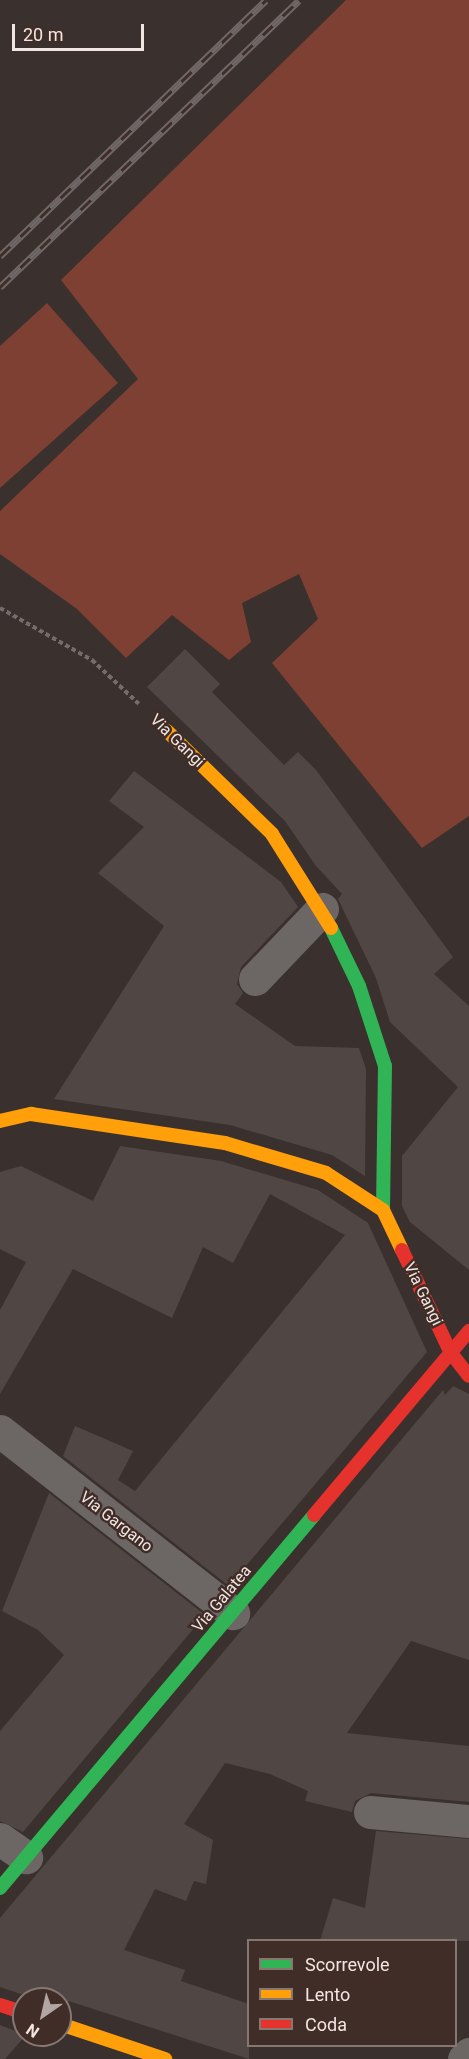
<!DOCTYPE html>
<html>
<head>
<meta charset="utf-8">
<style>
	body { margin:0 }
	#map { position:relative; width:469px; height:2059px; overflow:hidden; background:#3a302e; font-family:Roboto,sans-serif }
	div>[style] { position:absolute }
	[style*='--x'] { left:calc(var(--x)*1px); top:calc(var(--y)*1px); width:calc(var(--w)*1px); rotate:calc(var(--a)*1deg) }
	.green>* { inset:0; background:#7d4032 }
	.building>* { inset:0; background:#504745 }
	.path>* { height:4px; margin-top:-2px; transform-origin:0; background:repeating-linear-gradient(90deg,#746d6c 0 4.5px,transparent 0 7.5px) }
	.street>* { height:33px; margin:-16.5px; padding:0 16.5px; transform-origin:16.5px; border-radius:16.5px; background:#6c6665 }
	.fast>* { height:14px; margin:-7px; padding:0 7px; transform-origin:7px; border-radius:7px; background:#30b455 }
	.slow>* { height:14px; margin:-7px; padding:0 7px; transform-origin:7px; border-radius:7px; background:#ff9f0a }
	.jam>* { height:14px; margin:-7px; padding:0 7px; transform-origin:7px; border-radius:7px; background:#e5322d }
	.rail>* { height:7px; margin-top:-3.5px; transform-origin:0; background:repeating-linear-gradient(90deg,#402d28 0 14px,#706867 0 28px); box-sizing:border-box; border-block:2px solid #706867 }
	span { translate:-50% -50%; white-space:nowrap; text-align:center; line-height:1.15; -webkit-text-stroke:5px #402d28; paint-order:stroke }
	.street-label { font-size:16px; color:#f2e5e2 }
	.legend { position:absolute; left:247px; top:1939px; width:210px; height:108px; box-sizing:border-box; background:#402d28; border:2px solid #877772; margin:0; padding:8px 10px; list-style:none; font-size:18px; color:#f2e5e2 }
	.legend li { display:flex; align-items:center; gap:12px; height:30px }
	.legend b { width:30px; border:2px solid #877772 }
	.north { position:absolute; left:12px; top:1987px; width:60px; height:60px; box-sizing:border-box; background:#402d28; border:2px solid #877772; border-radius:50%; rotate:214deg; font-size:16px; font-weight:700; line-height:24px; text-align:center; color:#f2e5e2 }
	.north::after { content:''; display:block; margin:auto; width:21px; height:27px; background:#b2a6a3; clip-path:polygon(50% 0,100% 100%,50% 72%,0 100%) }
	.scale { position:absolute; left:12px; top:24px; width:132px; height:27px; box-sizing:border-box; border:3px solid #f2e5e2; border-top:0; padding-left:8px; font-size:18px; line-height:21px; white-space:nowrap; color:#f2e5e2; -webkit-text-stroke:4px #402d28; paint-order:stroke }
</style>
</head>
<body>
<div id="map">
	<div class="green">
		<i style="clip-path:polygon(346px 0,469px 0,469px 816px,422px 848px,272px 663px,318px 619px,299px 574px,242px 603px,251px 642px,229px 660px,172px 615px,126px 658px,77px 609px,0 554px,0 511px,138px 379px,61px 280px)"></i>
		<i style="clip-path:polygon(47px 303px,118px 383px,0 488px,0 346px)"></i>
	</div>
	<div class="building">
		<i style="clip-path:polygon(185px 649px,220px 684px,212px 692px,284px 765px,298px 752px,316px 770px,453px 957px,434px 974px,469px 1006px,469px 1270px,410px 1222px,402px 1206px,402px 1156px,458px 1087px,390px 1022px,376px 978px,338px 899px,342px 894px,316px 866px,285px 821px,147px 687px)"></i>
		<i style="clip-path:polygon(134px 771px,281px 882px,298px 907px,241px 967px,237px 984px,243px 993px,235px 1004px,295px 1046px,359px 1048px,366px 1069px,365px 1176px,332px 1155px,230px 1125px,54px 1099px,164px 926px,98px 873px,144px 827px,109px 801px)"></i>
		<i style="clip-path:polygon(120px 1146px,221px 1161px,318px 1190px,368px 1223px,427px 1352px,229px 1586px,63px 1456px,75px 1426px,133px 1451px,118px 1480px,135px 1491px,345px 1235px,270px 1194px,233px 1263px,203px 1247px,172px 1318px,73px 1269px,0 1394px,0 1310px,26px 1262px,0 1249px,0 1172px,21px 1166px,93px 1201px)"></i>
		<i style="clip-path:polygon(453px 1386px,469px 1394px,469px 1660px,411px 1641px,347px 1733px,469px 1746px,469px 1802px,371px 1793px,355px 1801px,352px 1812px,305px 1801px,308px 1791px,270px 1774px,225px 1763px,184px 1824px,213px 1840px,206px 1884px,194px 1881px,186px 1901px,155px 1889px,124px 1950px,185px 1970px,181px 1981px,249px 2004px,249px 2059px,59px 1998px,36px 1999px,0 1987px,0 1918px,443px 1390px,445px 1395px)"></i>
		<i style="clip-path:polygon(49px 1493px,205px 1615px,23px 1832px,0 1821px,0 1731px,64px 1655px,38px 1630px,2px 1611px)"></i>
		<i style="clip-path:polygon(376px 1831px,469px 1839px,469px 1941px,320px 1941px,333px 1898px,365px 1908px)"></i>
		<i style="clip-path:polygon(0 2025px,26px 2035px,5px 2059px,0 2059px)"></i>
	</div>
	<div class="path">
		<i style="--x:0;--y:608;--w:106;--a:29.5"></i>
		<i style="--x:92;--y:660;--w:64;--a:43.1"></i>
	</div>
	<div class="street">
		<i style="--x:255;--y:979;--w:97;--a:-46.3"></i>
		<i style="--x:0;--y:1431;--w:296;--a:38"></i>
		<i style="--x:370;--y:1812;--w:99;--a:5.2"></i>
		<i style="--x:0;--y:1839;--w:32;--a:35"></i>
		<i style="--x:464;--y:2059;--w:7;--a:-45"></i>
	</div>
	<div class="fast">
		<i style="--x:331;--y:928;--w:64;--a:64.2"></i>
		<i style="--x:359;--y:986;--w:84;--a:72"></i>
		<i style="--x:385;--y:1066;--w:144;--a:90.8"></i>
		<i style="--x:0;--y:1888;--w:488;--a:-49.9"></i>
	</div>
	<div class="slow">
		<i style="--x:167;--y:731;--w:147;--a:44.4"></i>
		<i style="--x:272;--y:834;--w:111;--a:57.9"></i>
		<i style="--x:0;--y:1121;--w:32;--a:-13"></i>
		<i style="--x:31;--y:1114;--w:196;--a:8.5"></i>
		<i style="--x:225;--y:1143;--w:105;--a:16.5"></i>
		<i style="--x:326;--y:1173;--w:68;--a:33"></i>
		<i style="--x:383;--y:1210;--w:44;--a:64.6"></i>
		<i style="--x:60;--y:2024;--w:111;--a:18.4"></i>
	</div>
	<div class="jam">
		<i style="--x:402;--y:1250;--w:114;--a:64.6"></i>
		<i style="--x:451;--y:1353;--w:29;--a:52"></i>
		<i style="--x:314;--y:1515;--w:241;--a:-49.9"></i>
		<i style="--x:0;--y:2005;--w:25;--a:18"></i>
	</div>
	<div class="rail">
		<i style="--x:0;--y:256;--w:369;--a:-43.9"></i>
		<i style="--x:0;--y:287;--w:414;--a:-43.8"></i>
	</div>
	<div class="street-label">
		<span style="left:177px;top:741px;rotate:44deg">Via Gangi</span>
		<span style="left:423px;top:1294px;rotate:64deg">Via Gangi</span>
		<span style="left:116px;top:1522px;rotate:38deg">Via Gargano</span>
		<span style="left:222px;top:1599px;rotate:-50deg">Via Galatea</span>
	</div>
	<ul class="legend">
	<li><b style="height:8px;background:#30b455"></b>Scorrevole</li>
	<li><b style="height:8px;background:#ff9f0a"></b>Lento</li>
	<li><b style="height:8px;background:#e5322d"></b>Coda</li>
	</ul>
	<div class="north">N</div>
	<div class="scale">20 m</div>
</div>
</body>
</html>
